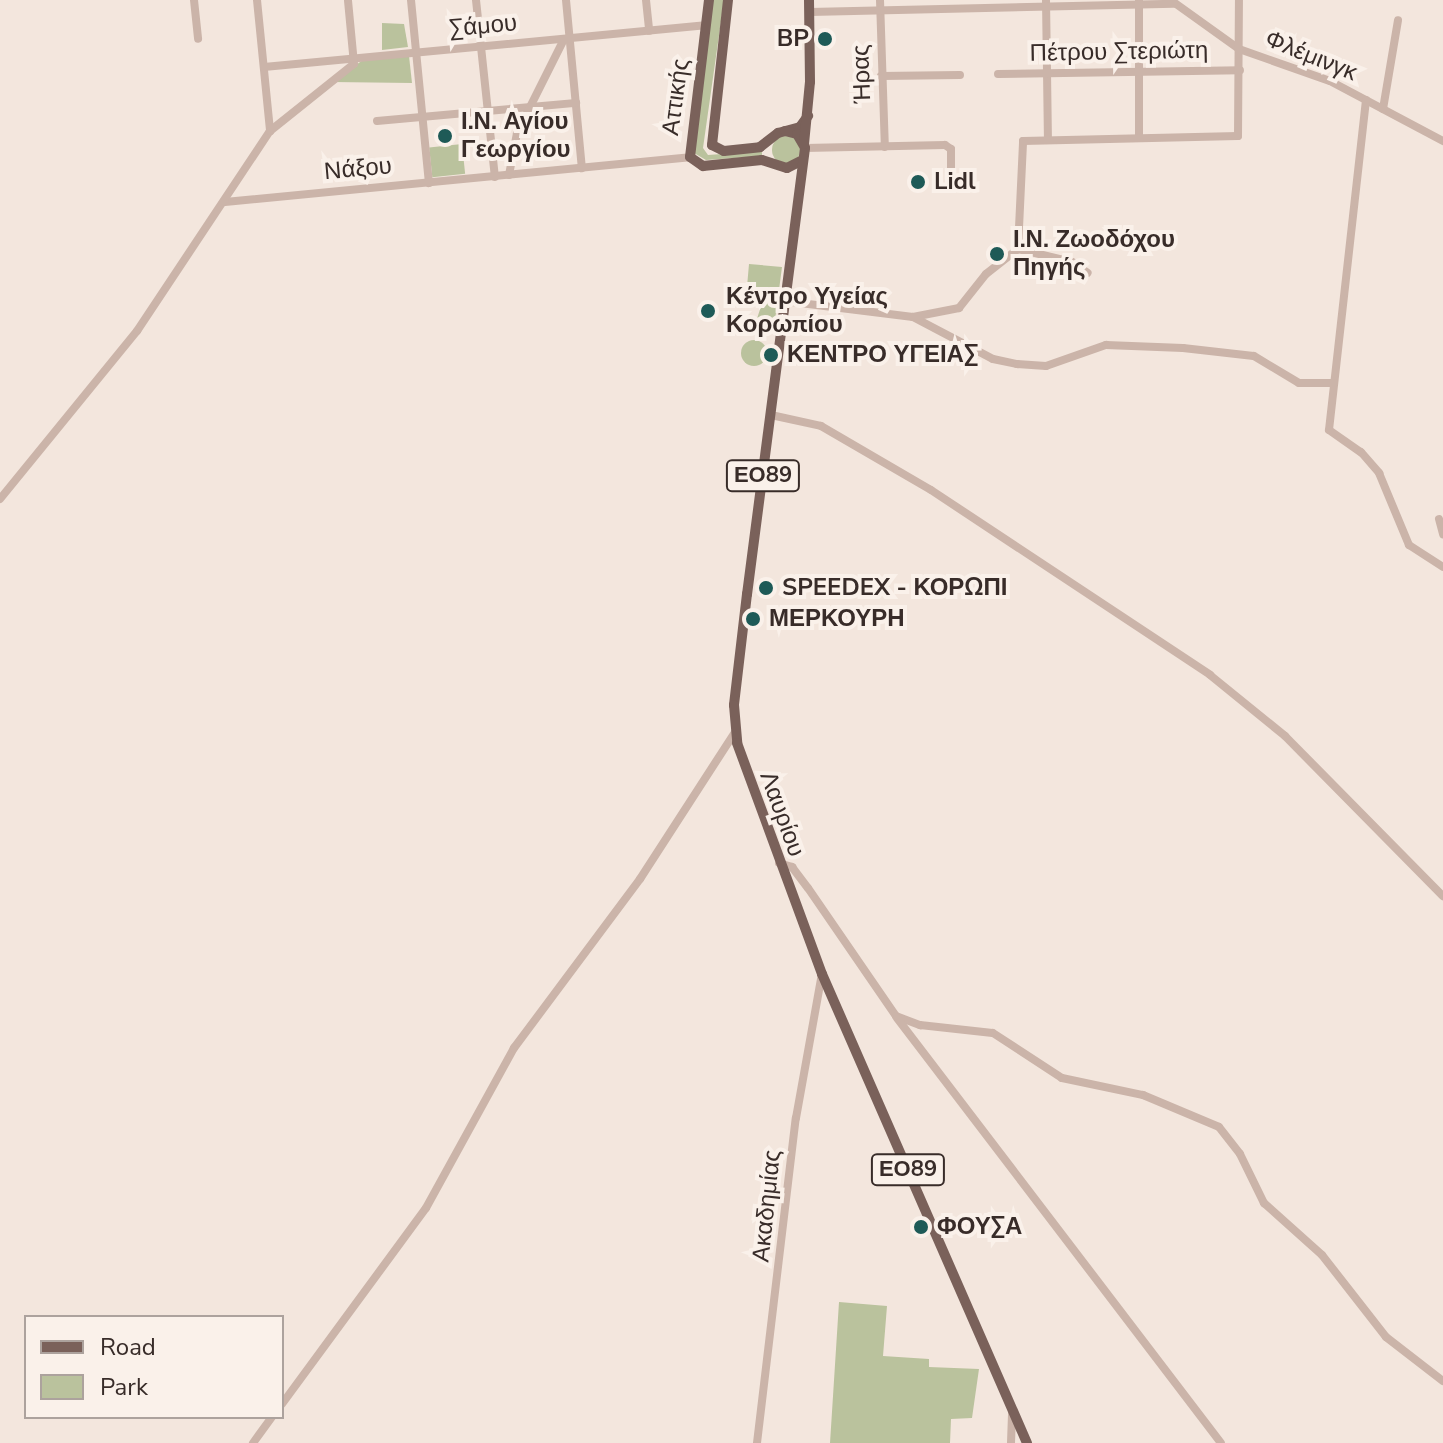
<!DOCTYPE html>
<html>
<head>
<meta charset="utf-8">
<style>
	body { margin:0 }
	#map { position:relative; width:1443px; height:1443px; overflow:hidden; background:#f3e6dd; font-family:"Nunito Sans",sans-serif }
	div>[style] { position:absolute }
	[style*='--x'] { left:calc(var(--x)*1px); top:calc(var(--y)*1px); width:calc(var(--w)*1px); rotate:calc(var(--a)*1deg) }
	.green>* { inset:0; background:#bac29d; transform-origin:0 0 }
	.round { border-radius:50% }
	.minor>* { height:8px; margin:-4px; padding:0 4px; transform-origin:4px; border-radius:4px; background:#cbb4a9 }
	.major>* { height:10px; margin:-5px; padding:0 5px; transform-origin:5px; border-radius:5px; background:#7a615a }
	.dots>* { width:22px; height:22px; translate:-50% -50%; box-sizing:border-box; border:4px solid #faf1ea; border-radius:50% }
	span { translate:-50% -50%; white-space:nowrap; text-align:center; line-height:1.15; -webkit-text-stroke:8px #faf1ea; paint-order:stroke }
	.shield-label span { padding:2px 6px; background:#faf1ea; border:2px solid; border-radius:6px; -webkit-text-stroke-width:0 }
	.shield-label { font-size:22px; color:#382c29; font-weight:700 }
	.street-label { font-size:24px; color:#382c29 }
	.poi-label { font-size:24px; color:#382c29; font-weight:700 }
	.right { translate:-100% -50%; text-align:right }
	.left { translate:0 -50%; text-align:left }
	.legend { position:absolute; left:24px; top:1315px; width:260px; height:104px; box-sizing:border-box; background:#faf1ea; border:2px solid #aca29d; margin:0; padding:10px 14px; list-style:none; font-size:24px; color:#382c29 }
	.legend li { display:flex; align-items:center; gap:16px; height:40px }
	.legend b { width:40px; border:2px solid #aca29d }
</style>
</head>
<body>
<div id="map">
	<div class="green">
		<i style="clip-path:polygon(713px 0,724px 0,703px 148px,708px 155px,762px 151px,762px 156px,706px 160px,694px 153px)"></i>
		<i style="clip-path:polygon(382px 23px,404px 24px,408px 47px,382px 50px)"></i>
		<i style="clip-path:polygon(409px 56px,412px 83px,332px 82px,363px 60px)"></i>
		<i class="round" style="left:772px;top:136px;width:28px;height:28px"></i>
		<i style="left:462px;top:144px;width:30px;height:33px;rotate:84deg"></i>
		<i style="clip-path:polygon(749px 264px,782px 267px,774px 328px,755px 325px,762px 303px,746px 298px)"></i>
		<i class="round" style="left:741px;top:340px;width:26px;height:26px"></i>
		<i style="clip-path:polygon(839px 1302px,887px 1306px,883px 1356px,929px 1359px,929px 1367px,979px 1369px,972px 1418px,951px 1419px,950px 1443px,830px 1443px)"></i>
	</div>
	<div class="minor">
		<i style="--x:194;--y:0;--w:39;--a:84"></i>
		<i style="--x:257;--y:0;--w:132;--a:84.3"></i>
		<i style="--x:411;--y:0;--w:184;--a:84.4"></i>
		<i style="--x:476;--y:0;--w:178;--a:83.9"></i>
		<i style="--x:566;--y:0;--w:169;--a:84.6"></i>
		<i style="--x:646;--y:0;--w:31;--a:84"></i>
		<i style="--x:880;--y:0;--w:147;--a:88.1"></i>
		<i style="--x:1046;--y:0;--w:139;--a:89.2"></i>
		<i style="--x:1139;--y:1;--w:136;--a:90"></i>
		<i style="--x:1172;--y:1;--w:82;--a:35.6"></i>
		<i style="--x:1239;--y:49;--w:96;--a:19.4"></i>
		<i style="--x:1330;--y:81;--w:128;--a:28"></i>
		<i style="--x:810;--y:12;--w:364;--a:-1.3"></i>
		<i style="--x:264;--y:67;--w:443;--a:-5.4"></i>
		<i style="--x:998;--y:74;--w:242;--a:-0.9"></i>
		<i style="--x:881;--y:76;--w:79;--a:-0.7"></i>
		<i style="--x:1366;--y:100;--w:332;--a:96.4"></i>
		<i style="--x:1329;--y:430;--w:39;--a:35"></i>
		<i style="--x:1361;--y:452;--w:28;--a:49"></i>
		<i style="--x:1379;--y:473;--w:78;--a:67.4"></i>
		<i style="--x:1409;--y:545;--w:40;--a:32.9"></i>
		<i style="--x:1383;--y:109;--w:90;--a:-80.4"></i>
		<i style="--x:377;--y:121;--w:200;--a:-5.2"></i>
		<i style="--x:805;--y:148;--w:140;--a:-1.2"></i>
		<i style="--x:945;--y:145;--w:7;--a:34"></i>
		<i style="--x:951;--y:149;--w:31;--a:90"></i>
		<i style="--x:509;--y:175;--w:43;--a:-79.2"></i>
		<i style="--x:517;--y:133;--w:105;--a:-63.4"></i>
		<i style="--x:225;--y:202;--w:467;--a:-5.5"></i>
		<i style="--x:1018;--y:249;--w:56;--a:13.5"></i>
		<i style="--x:1072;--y:262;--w:19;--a:35"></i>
		<i style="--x:784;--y:301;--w:130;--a:7.1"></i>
		<i style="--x:913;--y:317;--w:90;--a:27.7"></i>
		<i style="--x:993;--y:359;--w:25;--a:12"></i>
		<i style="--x:1017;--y:364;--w:29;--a:4"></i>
		<i style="--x:1046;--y:366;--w:64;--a:-19.3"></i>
		<i style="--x:1106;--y:345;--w:77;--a:2.2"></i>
		<i style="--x:1183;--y:348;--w:71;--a:6.4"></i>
		<i style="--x:1254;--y:356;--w:52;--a:31"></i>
		<i style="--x:1299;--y:383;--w:35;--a:0"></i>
		<i style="--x:913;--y:317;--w:47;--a:-11.1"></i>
		<i style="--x:959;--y:308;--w:43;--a:-51.5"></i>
		<i style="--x:986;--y:274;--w:41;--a:-38"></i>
		<i style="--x:1018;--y:249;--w:108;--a:-87.3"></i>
		<i style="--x:1023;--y:141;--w:215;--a:-1.3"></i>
		<i style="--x:1238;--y:136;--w:136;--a:-89.6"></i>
		<i style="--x:771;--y:415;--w:51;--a:12.4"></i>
		<i style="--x:821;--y:426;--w:127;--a:30.2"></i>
		<i style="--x:931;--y:490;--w:335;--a:33.5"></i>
		<i style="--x:1210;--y:675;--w:97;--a:39.1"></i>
		<i style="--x:1285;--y:736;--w:225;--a:45.4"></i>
		<i style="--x:0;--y:499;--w:217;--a:-50.8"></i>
		<i style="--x:137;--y:331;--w:240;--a:-56.4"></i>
		<i style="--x:270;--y:131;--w:107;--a:-38.6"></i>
		<i style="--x:354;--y:64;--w:64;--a:-95.4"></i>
		<i style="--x:1439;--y:519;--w:16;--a:75"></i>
		<i style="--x:779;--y:863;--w:14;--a:17"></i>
		<i style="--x:792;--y:867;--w:26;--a:53"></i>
		<i style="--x:808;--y:888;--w:155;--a:55.5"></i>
		<i style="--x:896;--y:1016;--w:26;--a:21"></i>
		<i style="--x:920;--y:1025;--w:73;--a:6.3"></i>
		<i style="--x:993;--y:1033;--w:82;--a:33.1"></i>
		<i style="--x:1062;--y:1078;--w:83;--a:11.9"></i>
		<i style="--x:1143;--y:1095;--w:82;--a:22.8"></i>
		<i style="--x:1219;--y:1127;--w:34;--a:52"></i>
		<i style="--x:1240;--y:1154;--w:55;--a:63.9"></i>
		<i style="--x:1264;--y:1203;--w:78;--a:41.9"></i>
		<i style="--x:1322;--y:1255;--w:104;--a:52"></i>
		<i style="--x:1386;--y:1337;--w:72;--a:37.7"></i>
		<i style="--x:897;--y:1018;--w:534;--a:52.68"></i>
		<i style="--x:282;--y:1404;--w:243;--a:-53.7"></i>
		<i style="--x:426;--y:1208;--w:183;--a:-61.2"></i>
		<i style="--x:514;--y:1048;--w:211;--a:-53.3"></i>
		<i style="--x:640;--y:879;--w:175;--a:-57.1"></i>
		<i style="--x:253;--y:1443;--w:32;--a:-54"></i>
		<i style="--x:757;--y:1443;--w:327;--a:-83.2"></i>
		<i style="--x:796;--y:1118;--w:146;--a:-79.8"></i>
		<i style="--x:1011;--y:1443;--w:31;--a:-88"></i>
	</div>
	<div class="major">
		<i style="--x:709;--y:0;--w:158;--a:96.9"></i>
		<i style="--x:690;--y:157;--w:16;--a:35"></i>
		<i style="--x:703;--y:166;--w:59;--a:-5.8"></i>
		<i style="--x:762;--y:160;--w:26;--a:18"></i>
		<i style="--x:787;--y:168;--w:16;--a:-27"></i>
		<i style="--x:728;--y:0;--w:146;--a:96.3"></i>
		<i style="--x:712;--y:145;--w:13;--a:27"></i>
		<i style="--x:724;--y:151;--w:36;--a:-6"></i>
		<i style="--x:760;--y:147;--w:23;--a:-38"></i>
		<i style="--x:778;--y:133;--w:23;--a:-15"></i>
		<i style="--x:800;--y:127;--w:14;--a:-54"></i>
		<i style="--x:785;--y:131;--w:12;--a:14"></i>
		<i style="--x:797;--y:134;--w:16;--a:60"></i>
		<i style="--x:805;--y:148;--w:450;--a:97.4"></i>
		<i style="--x:747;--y:594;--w:112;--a:96.7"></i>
		<i style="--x:734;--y:705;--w:38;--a:85"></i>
		<i style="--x:737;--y:743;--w:246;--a:69.8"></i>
		<i style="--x:822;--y:974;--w:512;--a:66.39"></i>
		<i style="--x:804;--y:144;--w:62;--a:-84.5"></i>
		<i style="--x:810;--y:82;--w:82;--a:-90.7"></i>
	</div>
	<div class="dots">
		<i style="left:825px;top:39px;background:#1e5a57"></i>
		<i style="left:445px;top:136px;background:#1e5a57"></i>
		<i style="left:918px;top:182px;background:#1e5a57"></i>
		<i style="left:997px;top:254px;background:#1e5a57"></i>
		<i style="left:708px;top:311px;background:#1e5a57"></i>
		<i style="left:771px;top:355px;background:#1e5a57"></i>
		<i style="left:766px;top:588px;background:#1e5a57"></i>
		<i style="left:753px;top:619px;background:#1e5a57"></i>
		<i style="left:921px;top:1227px;background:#1e5a57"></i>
	</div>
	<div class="shield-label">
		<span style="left:763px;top:476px">ΕΟ89</span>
		<span style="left:908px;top:1170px">ΕΟ89</span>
	</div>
	<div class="street-label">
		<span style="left:483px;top:26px;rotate:-5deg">Σάμου</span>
		<span style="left:1119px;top:52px;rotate:-1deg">Πέτρου Στεριώτη</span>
		<span style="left:1311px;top:56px;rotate:22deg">Φλέμινγκ</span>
		<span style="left:862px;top:74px;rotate:-92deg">Ήρας</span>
		<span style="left:676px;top:97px;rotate:-82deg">Αττικής</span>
		<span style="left:358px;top:169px;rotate:-5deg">Νάξου</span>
		<span style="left:782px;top:814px;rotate:70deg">Λαυρίου</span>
		<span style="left:767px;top:1206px;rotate:-84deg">Ακαδημίας</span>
	</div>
	<div class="poi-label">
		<span class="right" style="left:809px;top:39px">BP</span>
		<span class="left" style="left:461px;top:136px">Ι.Ν. Αγίου<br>Γεωργίου</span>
		<span class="left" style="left:934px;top:182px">Lidl</span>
		<span class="left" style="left:1013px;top:254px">Ι.Ν. Ζωοδόχου<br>Πηγής</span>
		<span class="left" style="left:726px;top:311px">Κέντρο Υγείας<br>Κορωπίου</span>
		<span class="left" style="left:787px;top:355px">ΚΕΝΤΡΟ ΥΓΕΙΑΣ</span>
		<span class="left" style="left:782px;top:588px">SPEEDEX - ΚΟΡΩΠΙ</span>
		<span class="left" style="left:769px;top:619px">ΜΕΡΚΟΥΡΗ</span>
		<span class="left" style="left:937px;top:1227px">ΦΟΥΣΑ</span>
	</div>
	<ul class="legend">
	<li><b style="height:10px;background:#7a615a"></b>Road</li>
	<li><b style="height:22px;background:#bac29d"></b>Park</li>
	</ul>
</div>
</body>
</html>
